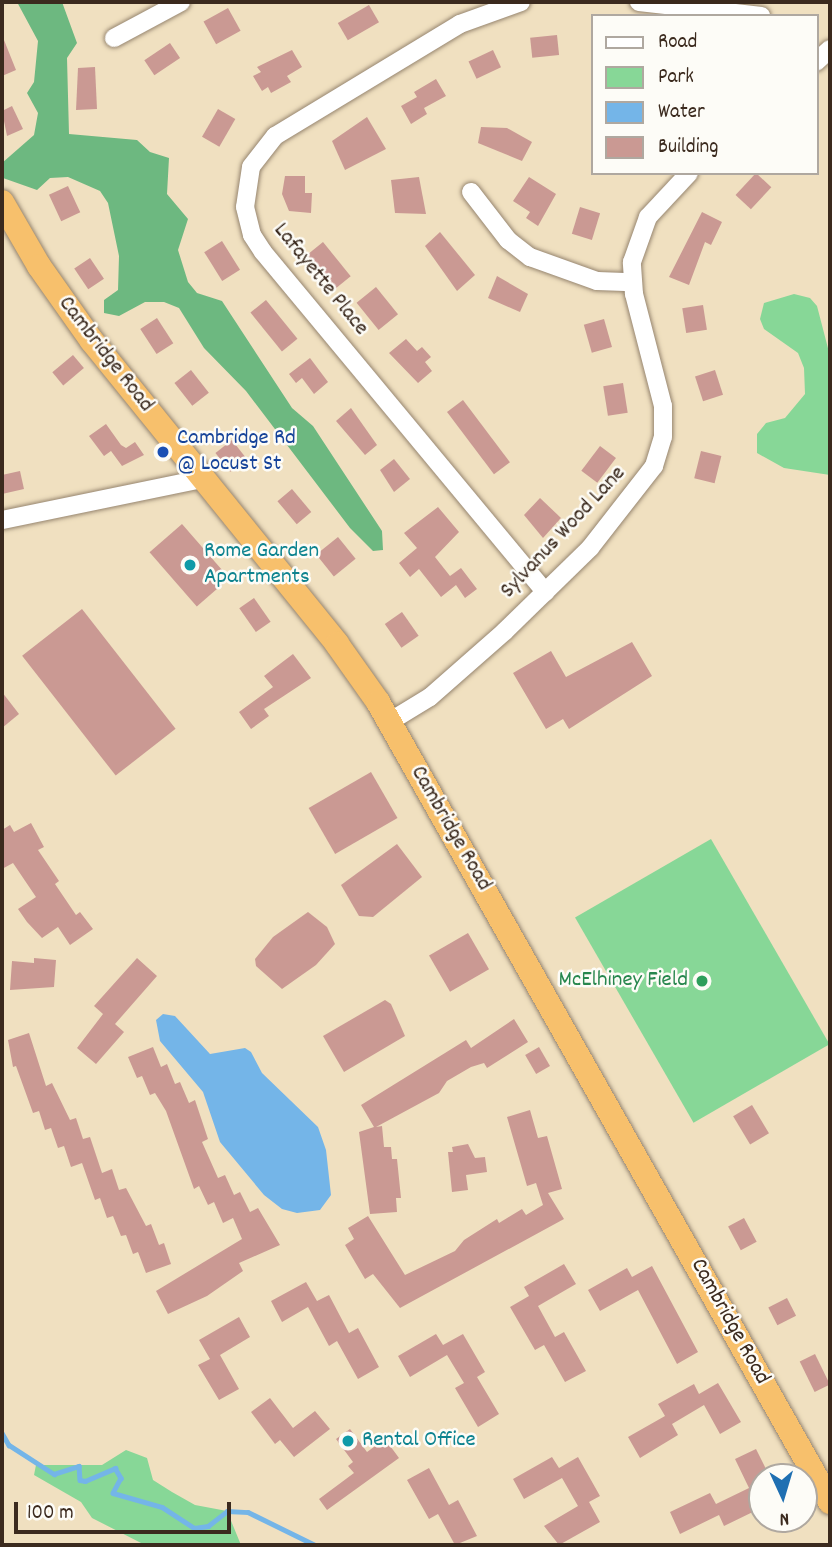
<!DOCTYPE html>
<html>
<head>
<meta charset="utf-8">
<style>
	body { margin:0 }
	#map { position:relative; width:832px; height:1547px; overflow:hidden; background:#f0e0c0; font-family:Dekko,sans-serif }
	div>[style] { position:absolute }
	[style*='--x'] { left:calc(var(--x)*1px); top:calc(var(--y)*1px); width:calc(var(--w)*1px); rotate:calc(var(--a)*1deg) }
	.green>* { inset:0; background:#87d797; transform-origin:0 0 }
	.forest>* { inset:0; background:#6db880 }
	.water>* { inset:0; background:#74b5e8 }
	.stream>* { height:4.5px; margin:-2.25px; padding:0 2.25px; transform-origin:2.25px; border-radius:2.25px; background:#74b5e8 }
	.building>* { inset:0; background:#ca9993; transform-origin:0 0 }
	.roads { filter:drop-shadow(0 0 2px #96856f) drop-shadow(0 0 2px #96856f) }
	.minor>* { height:18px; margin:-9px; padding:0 9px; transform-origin:9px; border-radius:9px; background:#fff }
	.highway>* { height:24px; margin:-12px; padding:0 12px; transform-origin:12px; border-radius:12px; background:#f7c06c }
	.dots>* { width:19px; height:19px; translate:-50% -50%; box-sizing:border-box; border:4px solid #fdfcf7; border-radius:50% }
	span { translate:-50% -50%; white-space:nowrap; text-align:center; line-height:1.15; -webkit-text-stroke:5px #fdfcf7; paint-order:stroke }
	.street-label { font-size:23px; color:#3b2a1e }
	.transit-label { font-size:23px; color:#164399 }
	.left { translate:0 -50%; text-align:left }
	.culture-label { font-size:23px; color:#0d838f }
	.leisure-label { font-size:23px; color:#27864d }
	.right { translate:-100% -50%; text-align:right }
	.frame { position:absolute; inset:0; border:4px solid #3b2a1e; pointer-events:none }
	.legend { position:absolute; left:591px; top:14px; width:228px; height:161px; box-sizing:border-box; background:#fdfcf7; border:2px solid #afa8a0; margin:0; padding:9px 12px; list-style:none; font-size:21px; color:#3b2a1e }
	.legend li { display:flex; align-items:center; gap:14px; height:35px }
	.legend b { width:35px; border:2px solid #afa8a0 }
	.north { position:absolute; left:748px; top:1463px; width:70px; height:70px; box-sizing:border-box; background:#fdfcf7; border:2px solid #afa8a0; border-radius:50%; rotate:176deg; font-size:19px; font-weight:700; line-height:28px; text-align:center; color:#3b2a1e }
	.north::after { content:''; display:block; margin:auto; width:24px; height:32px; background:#1f6fb2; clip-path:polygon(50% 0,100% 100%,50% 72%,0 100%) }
	.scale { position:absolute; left:14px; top:1502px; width:217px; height:32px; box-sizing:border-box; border:4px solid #3b2a1e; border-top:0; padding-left:9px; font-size:21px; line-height:24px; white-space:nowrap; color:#3b2a1e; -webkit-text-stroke:5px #fdfcf7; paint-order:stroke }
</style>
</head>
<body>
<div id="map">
	<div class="green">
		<i style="clip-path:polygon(794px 294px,810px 298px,817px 306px,830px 356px,830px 475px,784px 468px,757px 453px,757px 434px,766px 423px,785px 418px,805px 394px,804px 368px,798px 353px,764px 329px,760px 319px,764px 303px)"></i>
		<i style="left:711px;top:839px;width:237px;height:157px;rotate:60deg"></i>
		<i style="clip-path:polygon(126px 1450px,147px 1458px,153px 1480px,172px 1492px,195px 1505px,227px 1511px,241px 1545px,145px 1545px,92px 1518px,81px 1502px,34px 1475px,36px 1465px,102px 1465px)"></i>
	</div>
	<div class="forest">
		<i style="clip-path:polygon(17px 2px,62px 2px,77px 43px,67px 58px,69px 134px,137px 140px,150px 152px,169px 158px,167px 194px,188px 219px,178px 250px,188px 282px,197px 293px,222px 301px,292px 408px,313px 426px,382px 531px,383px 550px,373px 551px,350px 528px,246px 391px,204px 348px,179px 308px,164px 302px,145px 302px,119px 316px,104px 313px,104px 300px,118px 290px,119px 256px,108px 203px,100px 191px,68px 177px,50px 178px,37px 190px,3px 178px,2px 163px,34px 135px,38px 113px,27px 93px,34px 82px,38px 41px)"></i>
	</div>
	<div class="water">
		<i style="clip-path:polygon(163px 1014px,175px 1016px,210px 1054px,245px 1048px,251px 1052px,262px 1073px,318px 1127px,326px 1150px,331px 1195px,320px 1210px,297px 1213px,282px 1209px,264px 1195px,220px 1142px,203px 1092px,160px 1041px,156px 1020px)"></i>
	</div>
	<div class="stream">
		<i style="--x:2;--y:1433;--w:14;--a:60"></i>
		<i style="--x:9;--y:1445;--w:54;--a:32.8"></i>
		<i style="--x:54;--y:1474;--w:26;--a:-18"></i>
		<i style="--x:79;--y:1466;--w:14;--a:86"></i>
		<i style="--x:80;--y:1480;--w:5;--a:11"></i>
		<i style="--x:85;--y:1481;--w:33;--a:-23"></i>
		<i style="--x:115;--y:1468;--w:12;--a:59"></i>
		<i style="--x:121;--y:1478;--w:17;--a:118"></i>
		<i style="--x:113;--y:1493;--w:51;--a:15.9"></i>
		<i style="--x:162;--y:1507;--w:38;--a:33"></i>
		<i style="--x:194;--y:1528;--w:14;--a:-8"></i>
		<i style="--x:208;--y:1526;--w:24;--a:-38"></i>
		<i style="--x:227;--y:1511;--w:21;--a:3"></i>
		<i style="--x:248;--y:1512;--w:75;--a:26.2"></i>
	</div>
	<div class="building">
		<i style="left:369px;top:5px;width:20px;height:36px;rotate:60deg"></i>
		<i style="left:228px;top:8px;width:26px;height:28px;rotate:61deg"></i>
		<i style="clip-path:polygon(2px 35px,16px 70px,2px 76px)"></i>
		<i style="left:557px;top:35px;width:20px;height:27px;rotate:84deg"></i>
		<i style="left:170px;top:43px;width:18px;height:31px;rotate:56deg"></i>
		<i style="clip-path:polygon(292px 50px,302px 67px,287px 76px,291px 82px,271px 93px,268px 87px,262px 91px,253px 76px,261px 72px,257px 67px)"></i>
		<i style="left:493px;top:50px;width:19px;height:27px;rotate:65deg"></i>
		<i style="clip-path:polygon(95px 67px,97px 109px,76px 110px,78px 68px)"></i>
		<i style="clip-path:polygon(436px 79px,446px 96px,424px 108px,427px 114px,411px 124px,401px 106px,417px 97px,414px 92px)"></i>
		<i style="clip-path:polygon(12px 106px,23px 129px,7px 136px,2px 111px)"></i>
		<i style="left:218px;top:109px;width:20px;height:32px;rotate:30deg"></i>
		<i style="clip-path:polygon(367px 117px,386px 149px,345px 170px,332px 141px)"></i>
		<i style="clip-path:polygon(481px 127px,507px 128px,532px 142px,522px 161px,478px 143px)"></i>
		<i style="left:756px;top:173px;width:21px;height:30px;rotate:43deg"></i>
		<i style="clip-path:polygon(285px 176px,305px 176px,305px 193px,312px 193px,311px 213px,289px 211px,282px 194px)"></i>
		<i style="clip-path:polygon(419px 177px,426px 214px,395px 213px,391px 180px)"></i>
		<i style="clip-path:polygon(529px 177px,556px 194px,538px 226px,526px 218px,530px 212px,513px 201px)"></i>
		<i style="left:68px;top:186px;width:29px;height:21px;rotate:65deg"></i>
		<i style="left:580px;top:207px;width:21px;height:28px;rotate:17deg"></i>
		<i style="clip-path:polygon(702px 212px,722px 222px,711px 245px,705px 242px,689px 285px,669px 277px)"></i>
		<i style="clip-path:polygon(440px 232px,475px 275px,457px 291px,425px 246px)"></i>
		<i style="left:222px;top:241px;width:34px;height:21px;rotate:58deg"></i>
		<i style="left:323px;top:242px;width:44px;height:21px;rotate:51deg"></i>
		<i style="left:90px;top:258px;width:25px;height:19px;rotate:56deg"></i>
		<i style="clip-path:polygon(497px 276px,528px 294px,520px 312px,488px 298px)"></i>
		<i style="left:376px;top:287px;width:35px;height:25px;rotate:51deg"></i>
		<i style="left:266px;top:300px;width:50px;height:20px;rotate:51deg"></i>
		<i style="left:703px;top:305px;width:25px;height:21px;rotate:81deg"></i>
		<i style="left:157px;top:318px;width:30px;height:20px;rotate:57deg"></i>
		<i style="left:604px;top:319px;width:29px;height:21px;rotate:74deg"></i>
		<i style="clip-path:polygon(406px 339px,417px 351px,422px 347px,431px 357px,425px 362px,432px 371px,418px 383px,389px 353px)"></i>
		<i style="left:73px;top:355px;width:17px;height:27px;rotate:50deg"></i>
		<i style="clip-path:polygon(310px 358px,328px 382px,314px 394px,302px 378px,296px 383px,289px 374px)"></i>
		<i style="left:191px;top:370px;width:29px;height:21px;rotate:52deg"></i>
		<i style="left:715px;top:370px;width:26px;height:21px;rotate:72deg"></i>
		<i style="left:623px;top:383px;width:30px;height:20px;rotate:81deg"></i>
		<i style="left:463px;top:400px;width:78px;height:20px;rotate:53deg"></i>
		<i style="clip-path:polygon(351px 408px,377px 445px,365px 455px,336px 421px)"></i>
		<i style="clip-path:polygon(106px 424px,121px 445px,126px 448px,135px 442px,144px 455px,122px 466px,111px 451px,104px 456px,89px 436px)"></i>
		<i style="left:232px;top:440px;width:24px;height:21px;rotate:52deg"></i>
		<i style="left:600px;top:446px;width:20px;height:31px;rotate:37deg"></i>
		<i style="left:701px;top:451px;width:21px;height:28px;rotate:14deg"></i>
		<i style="clip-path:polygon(394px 459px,410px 479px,394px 492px,380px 470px)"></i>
		<i style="clip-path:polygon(20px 471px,24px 489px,2px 494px,2px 475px)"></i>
		<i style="left:292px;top:489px;width:30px;height:19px;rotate:50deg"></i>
		<i style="clip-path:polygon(540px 498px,561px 518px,543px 538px,524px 515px)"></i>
		<i style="clip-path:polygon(438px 507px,459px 532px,435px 557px,450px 576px,461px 568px,477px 589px,465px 598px,456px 585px,441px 597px,419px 569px,410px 577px,399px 563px,417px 548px,404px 533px)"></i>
		<i style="left:182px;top:524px;width:72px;height:43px;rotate:49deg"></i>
		<i style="left:338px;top:537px;width:28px;height:28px;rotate:51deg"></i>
		<i style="left:254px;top:598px;width:29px;height:18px;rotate:55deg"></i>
		<i style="left:82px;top:609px;width:152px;height:76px;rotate:52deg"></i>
		<i style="left:402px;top:612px;width:29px;height:21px;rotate:55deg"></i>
		<i style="clip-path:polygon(632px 642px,652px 676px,569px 729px,563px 719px,546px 729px,513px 673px,551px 651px,566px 677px)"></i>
		<i style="clip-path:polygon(293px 654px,311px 678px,264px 709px,269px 716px,251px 729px,239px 712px,273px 687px,264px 676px)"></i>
		<i style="clip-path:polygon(2px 692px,19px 714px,2px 728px)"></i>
		<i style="left:371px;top:772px;width:53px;height:72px;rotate:60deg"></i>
		<i style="clip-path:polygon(31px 823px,44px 847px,38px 850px,59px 881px,55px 884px,76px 915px,80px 912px,93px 929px,70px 945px,58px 927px,42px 938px,27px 922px,18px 909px,36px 897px,13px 863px,2px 869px,2px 830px,10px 825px,14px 832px)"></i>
		<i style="clip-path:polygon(397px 844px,422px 877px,373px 917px,359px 916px,341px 885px)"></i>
		<i style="clip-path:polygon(308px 912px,327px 927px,335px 944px,316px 965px,282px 989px,256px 966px,255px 959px,273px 937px)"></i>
		<i style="left:468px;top:933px;width:42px;height:45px;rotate:60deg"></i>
		<i style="clip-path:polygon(34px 958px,56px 960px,54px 987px,10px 990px,12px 961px,34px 963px)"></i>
		<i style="clip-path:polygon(137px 958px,157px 976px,115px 1024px,124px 1032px,96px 1064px,77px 1048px,103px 1014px,94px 1006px)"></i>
		<i style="clip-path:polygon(385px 1000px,391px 1004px,405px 1036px,344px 1072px,323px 1036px)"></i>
		<i style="clip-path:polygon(514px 1019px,528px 1042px,487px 1068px,484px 1063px,471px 1067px,447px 1081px,439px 1093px,376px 1127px,382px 1126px,384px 1147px,391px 1147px,392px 1159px,397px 1159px,401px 1198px,396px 1198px,397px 1212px,370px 1214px,359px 1132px,374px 1127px,361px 1105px,466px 1040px,471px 1048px)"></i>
		<i style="clip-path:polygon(29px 1033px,46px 1086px,52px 1083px,70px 1120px,76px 1118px,83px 1139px,90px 1137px,102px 1173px,112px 1169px,119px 1190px,126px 1188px,146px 1226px,151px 1224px,159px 1245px,164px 1243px,171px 1264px,146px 1273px,138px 1252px,133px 1254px,126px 1235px,121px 1236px,113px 1216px,107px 1218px,100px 1198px,95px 1200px,82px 1163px,71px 1167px,64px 1146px,58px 1148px,51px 1128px,45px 1130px,39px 1111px,33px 1113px,16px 1066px,13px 1067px,8px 1040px)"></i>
		<i style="clip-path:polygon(153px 1047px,161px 1067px,167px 1064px,175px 1084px,180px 1082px,189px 1103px,195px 1100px,208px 1139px,202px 1142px,218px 1178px,225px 1175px,234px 1195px,240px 1192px,250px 1212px,258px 1208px,280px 1245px,239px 1263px,243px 1271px,207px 1296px,168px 1314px,156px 1291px,242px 1239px,233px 1218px,223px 1223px,214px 1202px,208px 1205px,199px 1186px,194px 1189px,166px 1111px,155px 1093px,150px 1095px,142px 1076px,137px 1078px,128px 1057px)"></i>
		<i style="left:539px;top:1047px;width:22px;height:16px;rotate:60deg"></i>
		<i style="left:752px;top:1105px;width:33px;height:22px;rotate:59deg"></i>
		<i style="clip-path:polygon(530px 1110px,538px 1138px,547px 1136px,562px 1189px,548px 1193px,564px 1219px,400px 1308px,373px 1274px,365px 1279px,345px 1245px,354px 1239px,348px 1228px,368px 1216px,405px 1275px,455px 1251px,464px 1240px,497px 1219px,499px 1223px,522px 1209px,526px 1215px,543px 1205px,536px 1183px,527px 1186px,507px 1117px)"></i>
		<i style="clip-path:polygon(468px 1144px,475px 1158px,485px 1157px,487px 1172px,466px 1175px,468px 1190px,452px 1192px,448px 1152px,453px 1152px,452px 1147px)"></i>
		<i style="left:744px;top:1218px;width:27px;height:18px;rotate:62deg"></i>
		<i style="clip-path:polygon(564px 1264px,576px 1284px,538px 1306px,555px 1337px,564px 1332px,586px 1371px,565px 1382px,544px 1345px,535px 1350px,510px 1307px,529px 1296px,524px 1287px)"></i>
		<i style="clip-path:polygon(652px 1266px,698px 1352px,677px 1364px,638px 1290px,600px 1311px,588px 1290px,627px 1268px,632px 1277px)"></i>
		<i style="clip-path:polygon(306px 1282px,317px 1301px,329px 1295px,349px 1333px,358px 1328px,379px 1367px,358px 1379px,337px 1341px,329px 1346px,308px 1307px,282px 1322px,271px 1301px)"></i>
		<i style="left:787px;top:1298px;width:20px;height:21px;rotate:63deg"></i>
		<i style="clip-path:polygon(239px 1317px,250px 1337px,220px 1355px,239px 1389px,219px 1400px,198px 1365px,210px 1359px,199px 1340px)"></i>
		<i style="clip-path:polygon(436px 1334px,443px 1345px,463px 1334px,485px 1372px,477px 1377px,499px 1414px,478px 1427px,455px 1388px,464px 1383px,447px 1355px,410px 1377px,398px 1356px)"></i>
		<i style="left:815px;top:1354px;width:34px;height:17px;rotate:64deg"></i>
		<i style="clip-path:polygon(718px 1383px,741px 1422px,720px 1434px,704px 1405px,672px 1424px,678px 1435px,640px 1458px,628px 1437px,665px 1416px,658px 1404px,694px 1384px,699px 1394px)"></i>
		<i style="clip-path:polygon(270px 1398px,293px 1428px,315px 1411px,330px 1429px,294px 1457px,280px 1440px,275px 1444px,251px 1412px)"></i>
		<i style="clip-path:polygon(350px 1429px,367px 1452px,385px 1439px,399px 1458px,327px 1510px,319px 1499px,354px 1473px,348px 1466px,353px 1462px,336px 1439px)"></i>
		<i style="clip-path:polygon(756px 1449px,770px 1477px,762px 1477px,762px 1496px,756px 1499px,761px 1508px,724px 1526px,719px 1515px,680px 1534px,670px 1512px,710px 1493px,716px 1504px,749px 1488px,735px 1459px)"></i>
		<i style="clip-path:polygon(552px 1457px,559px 1468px,578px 1457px,600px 1496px,589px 1502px,600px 1522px,559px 1545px,544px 1526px,578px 1506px,562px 1478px,524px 1499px,513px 1479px)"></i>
		<i style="clip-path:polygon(429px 1468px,449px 1505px,458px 1500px,477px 1536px,455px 1545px,438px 1514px,429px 1519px,407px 1480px)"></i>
	</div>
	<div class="roads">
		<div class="minor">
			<i style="--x:521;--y:2;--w:65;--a:160.2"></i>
			<i style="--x:460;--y:24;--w:216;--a:148.8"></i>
			<i style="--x:275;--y:136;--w:39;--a:128"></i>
			<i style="--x:251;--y:167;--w:40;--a:98.5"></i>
			<i style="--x:245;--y:207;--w:29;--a:76"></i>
			<i style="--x:252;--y:235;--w:20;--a:57"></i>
			<i style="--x:263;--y:252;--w:442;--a:50.3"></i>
			<i style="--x:639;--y:2;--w:123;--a:6.5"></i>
			<i style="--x:114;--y:38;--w:76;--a:-28.2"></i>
			<i style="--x:816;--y:62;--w:19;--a:-43"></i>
			<i style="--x:471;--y:192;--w:61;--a:52.4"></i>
			<i style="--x:508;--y:240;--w:28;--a:38"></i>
			<i style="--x:530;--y:257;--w:71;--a:19.7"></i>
			<i style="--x:597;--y:281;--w:35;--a:2"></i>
			<i style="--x:2;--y:520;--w:204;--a:-11.6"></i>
			<i style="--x:389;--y:722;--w:48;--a:-31.4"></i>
			<i style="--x:430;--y:697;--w:100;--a:-41.3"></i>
			<i style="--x:505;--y:631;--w:119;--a:-44.3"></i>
			<i style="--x:590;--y:548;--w:104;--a:-52"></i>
			<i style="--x:654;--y:466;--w:30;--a:-73"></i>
			<i style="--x:663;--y:437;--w:31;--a:-90"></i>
			<i style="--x:663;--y:406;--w:116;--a:-104.5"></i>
			<i style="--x:634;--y:294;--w:32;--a:-94"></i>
			<i style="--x:632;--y:262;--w:48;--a:-70.4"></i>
			<i style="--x:648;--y:217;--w:60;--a:-47"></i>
		</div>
		<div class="highway">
			<i style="--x:2;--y:202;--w:74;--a:60"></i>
			<i style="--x:39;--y:266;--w:92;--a:54.8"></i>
			<i style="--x:92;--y:341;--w:390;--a:51"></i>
			<i style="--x:337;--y:644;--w:71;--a:54.7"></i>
			<i style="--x:378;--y:702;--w:919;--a:60.53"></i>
		</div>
	</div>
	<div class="dots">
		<i style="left:163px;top:452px;background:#1a4fb4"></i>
		<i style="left:190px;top:565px;background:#0f9aa8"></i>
		<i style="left:702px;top:981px;background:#2e9e5b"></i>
		<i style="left:348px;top:1441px;background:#0f9aa8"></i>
	</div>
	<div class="street-label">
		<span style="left:320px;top:280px;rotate:51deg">Lafayette Place</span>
		<span style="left:105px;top:355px;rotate:52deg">Cambridge Road</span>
		<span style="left:564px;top:533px;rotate:-47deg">Sylvanus Wood Lane</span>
		<span style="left:450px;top:829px;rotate:60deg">Cambridge Road</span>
		<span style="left:729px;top:1322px;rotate:61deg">Cambridge Road</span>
	</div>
	<div class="transit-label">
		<span class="left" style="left:177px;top:452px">Cambridge Rd<br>@ Locust St</span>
	</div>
	<div class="culture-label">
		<span class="left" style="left:204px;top:565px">Rome Garden<br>Apartments</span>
		<span class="left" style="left:362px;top:1441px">Rental Office</span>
	</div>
	<div class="leisure-label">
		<span class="right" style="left:688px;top:981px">McElhiney Field</span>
	</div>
	<div class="frame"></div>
	<ul class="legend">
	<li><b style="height:9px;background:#fff"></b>Road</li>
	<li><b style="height:19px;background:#87d797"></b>Park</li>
	<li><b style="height:19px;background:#74b5e8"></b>Water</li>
	<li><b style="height:19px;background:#ca9993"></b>Building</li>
	</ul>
	<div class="north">N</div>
	<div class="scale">100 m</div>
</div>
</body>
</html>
